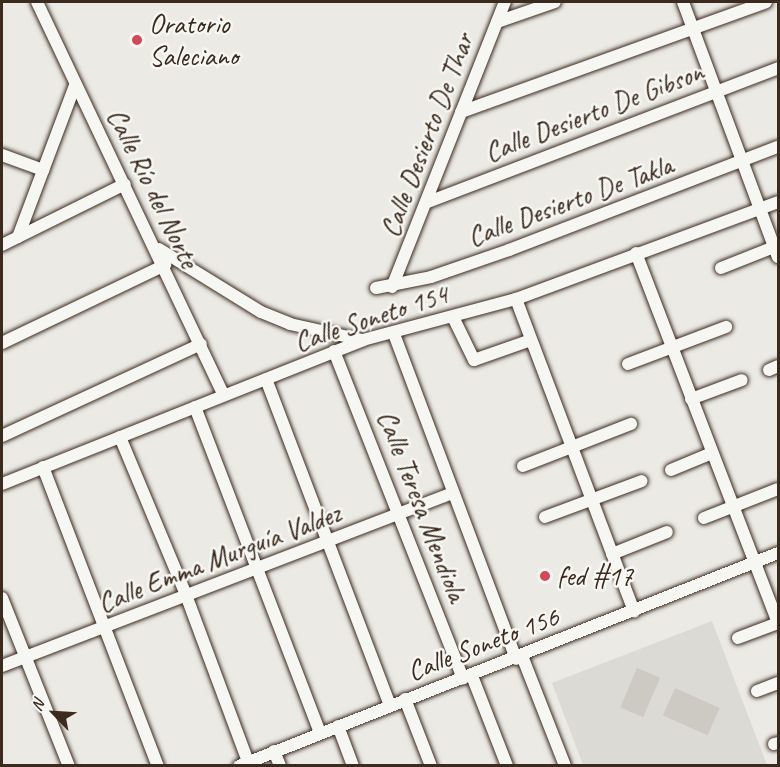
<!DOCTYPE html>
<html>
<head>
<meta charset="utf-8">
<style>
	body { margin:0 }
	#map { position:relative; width:780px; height:767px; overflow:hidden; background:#ebeae5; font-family:Caveat,sans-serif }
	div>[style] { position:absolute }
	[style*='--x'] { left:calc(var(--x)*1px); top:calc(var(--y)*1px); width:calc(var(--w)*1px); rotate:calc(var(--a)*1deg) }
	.built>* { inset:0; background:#dcdad4 }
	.green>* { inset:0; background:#cdcac4; transform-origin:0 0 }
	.roads { filter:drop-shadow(0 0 2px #3b2a1e) drop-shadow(0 0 2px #3b2a1e) }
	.minor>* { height:12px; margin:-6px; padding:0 6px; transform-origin:6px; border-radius:6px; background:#f6f6f2 }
	.dots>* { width:16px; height:16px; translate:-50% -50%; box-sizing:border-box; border:3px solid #f6f6f2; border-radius:50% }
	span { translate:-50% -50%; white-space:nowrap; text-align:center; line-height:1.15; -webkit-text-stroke:5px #f6f6f2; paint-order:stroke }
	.poi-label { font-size:28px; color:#3b2a1e }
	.left { translate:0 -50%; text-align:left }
	.street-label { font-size:28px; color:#3b2a1e }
	.frame { position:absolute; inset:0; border:3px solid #3b2a1e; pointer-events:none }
	.north { position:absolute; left:24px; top:683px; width:60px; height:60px; -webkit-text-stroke:4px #f6f6f2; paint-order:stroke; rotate:295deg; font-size:16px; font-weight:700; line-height:24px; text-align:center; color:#3b2a1e }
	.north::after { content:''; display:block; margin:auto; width:21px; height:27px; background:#3b2a1e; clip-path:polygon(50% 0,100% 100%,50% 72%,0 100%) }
</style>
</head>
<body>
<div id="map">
	<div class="built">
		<i style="clip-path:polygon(712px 621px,767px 765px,583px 765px,552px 683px)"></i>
	</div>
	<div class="green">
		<i style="left:637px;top:668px;width:25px;height:43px;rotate:23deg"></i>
		<i style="left:675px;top:688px;width:49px;height:30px;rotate:24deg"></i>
	</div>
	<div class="roads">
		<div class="minor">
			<i style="--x:37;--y:2;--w:435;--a:64.6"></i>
			<i style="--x:683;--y:2;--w:272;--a:69.6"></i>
			<i style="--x:497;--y:22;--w:61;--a:-19"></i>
			<i style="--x:461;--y:112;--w:324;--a:-19.8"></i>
			<i style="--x:2;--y:155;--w:44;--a:20.1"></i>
			<i style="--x:428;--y:202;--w:375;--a:-20.9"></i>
			<i style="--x:18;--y:237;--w:162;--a:-69.4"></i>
			<i style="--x:2;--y:245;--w:137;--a:-26.4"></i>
			<i style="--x:159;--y:249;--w:120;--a:31.7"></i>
			<i style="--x:261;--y:312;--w:31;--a:22"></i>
			<i style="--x:290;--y:324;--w:74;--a:12.5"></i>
			<i style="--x:636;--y:253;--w:396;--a:69"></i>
			<i style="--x:721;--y:268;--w:57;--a:-21.6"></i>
			<i style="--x:392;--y:287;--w:307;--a:-68.4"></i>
			<i style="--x:376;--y:288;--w:56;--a:-11.3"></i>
			<i style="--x:431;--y:277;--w:83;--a:-19.1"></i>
			<i style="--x:509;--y:250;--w:288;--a:-21"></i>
			<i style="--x:516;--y:299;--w:334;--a:69.3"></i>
			<i style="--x:453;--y:317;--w:48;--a:64"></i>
			<i style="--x:474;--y:360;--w:60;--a:-19.3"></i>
			<i style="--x:394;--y:334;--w:347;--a:69.4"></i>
			<i style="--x:2;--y:343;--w:181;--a:-25.6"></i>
			<i style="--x:334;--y:351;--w:352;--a:68.5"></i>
			<i style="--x:628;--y:364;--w:105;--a:-20.7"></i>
			<i style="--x:769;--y:370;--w:10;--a:-24"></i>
			<i style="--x:266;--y:379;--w:349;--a:69.2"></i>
			<i style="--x:691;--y:399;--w:54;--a:-20.4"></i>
			<i style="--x:195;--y:407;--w:349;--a:69"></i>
			<i style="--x:2;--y:436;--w:219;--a:-24.8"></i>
			<i style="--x:120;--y:437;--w:171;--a:67.3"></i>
			<i style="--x:186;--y:595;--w:178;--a:69.6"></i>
			<i style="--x:523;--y:466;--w:116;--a:-21.3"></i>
			<i style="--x:43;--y:467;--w:320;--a:69"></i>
			<i style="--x:671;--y:470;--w:44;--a:-22.5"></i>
			<i style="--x:2;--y:484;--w:389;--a:-21.7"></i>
			<i style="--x:363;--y:340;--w:158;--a:-15"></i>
			<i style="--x:516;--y:299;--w:279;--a:-20.3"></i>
			<i style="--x:545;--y:517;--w:103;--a:-20.4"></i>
			<i style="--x:704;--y:518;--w:79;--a:-21.4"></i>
			<i style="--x:612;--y:554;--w:59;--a:-21.8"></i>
			<i style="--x:2;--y:598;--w:181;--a:68.3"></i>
			<i style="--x:738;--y:638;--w:43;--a:-20.6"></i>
			<i style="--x:522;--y:656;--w:118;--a:68.6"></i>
			<i style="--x:2;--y:666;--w:483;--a:-21"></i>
			<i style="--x:472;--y:676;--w:97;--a:68.7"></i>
			<i style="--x:757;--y:691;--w:22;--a:-21"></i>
			<i style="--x:405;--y:699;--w:72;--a:68.8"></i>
			<i style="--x:338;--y:726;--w:43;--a:69.4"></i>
			<i style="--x:774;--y:744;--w:4;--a:-14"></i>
			<i style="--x:274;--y:751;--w:16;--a:68"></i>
			<i style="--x:239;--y:766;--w:580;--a:-21.56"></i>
		</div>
	</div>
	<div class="dots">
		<i style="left:137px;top:40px;background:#d1495b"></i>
		<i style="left:545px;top:576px;background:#d1495b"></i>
	</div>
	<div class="poi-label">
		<span class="left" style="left:149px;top:40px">Oratorio<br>Saleciano</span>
		<span class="left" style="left:557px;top:576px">fed #17</span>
	</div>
	<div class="street-label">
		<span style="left:594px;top:112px;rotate:-21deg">Calle Desierto De Gibson</span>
		<span style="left:427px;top:135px;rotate:-69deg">Calle Desierto De Thar</span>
		<span style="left:153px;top:188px;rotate:64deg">Calle Río del Norte</span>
		<span style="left:570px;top:201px;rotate:-20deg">Calle Desierto De Takla</span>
		<span style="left:371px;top:318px;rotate:-18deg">Calle Soneto 154</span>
		<span style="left:422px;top:506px;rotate:69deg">Calle Teresa Mendiola</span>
		<span style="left:219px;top:558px;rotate:-21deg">Calle Emma Murguía Valdez</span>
		<span style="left:483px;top:644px;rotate:-21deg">Calle Soneto 156</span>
	</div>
	<div class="frame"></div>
	<div class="north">N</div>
</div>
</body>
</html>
